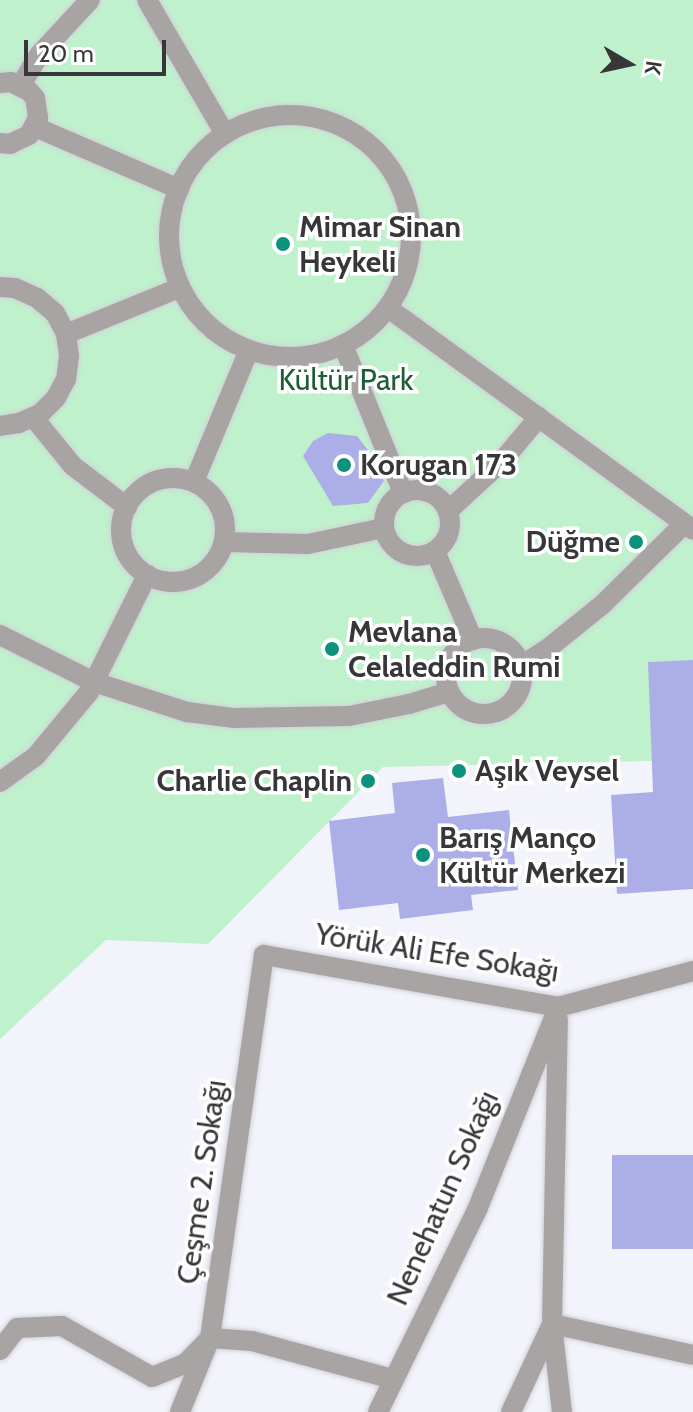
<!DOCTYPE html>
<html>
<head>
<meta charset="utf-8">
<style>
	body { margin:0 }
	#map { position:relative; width:693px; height:1412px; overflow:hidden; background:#f3f3fc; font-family:Cabin,sans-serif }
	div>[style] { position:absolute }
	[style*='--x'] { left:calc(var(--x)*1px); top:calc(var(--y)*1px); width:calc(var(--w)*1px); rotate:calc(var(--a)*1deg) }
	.green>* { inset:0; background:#bff2cc }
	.building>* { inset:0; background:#acaee7; transform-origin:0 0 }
	.roads { filter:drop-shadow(0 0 2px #d1d1d9) drop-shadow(0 0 2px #d1d1d9) }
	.pedestrian>* { height:20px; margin:-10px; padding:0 10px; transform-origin:10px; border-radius:10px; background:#a8a4a4 }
	.pedestrian>.ring { margin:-10px; padding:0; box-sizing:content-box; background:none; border:20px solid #a8a4a4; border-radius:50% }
	.minor>* { height:20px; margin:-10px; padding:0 10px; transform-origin:10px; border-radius:10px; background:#a8a4a4 }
	.dots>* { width:22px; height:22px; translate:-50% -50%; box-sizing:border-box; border:4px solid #fff; border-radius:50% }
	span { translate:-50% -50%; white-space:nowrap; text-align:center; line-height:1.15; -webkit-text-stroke:7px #fff; paint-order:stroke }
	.poi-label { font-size:30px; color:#37373a; font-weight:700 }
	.left { translate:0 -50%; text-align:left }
	.right { translate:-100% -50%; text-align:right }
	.park-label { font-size:30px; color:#1f5d37 }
	.street-label { font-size:30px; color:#37373a }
	.north { position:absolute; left:589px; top:24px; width:80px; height:80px; -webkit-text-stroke:6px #fff; paint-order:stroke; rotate:99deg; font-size:22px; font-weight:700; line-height:32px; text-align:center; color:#37373a }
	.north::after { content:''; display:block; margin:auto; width:28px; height:36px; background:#37373a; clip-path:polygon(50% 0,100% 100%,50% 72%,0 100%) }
	.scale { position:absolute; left:24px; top:40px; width:142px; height:36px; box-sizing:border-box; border:4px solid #37373a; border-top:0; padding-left:10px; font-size:24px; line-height:28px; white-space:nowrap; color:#37373a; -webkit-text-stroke:6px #fff; paint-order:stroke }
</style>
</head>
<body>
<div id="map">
	<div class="green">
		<i style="clip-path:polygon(0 0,693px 0,693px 760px,383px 767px,208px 944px,106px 940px,0 1039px)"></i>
	</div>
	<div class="building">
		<i style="clip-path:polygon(328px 433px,357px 436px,375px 459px,384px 481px,368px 503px,333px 506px,303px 456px,313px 441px)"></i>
		<i style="clip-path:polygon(693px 660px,693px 889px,617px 894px,611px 795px,653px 792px,648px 662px)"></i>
		<i style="clip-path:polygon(443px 778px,448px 817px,509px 810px,518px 890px,471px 895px,473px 910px,400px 919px,398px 903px,339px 910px,329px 821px,395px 813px,392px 783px)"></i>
		<i style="left:693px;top:1155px;width:94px;height:81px;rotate:90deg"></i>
	</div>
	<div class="roads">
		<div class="pedestrian">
			<i style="--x:147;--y:0;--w:155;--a:59.8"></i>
			<i style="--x:0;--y:83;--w:11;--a:-5"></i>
			<i style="--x:11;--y:82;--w:20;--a:27"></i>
			<i style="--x:29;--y:91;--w:9;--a:49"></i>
			<i style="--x:35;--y:98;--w:20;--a:81"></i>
			<i style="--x:38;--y:118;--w:19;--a:118"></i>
			<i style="--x:29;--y:135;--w:21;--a:155"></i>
			<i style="--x:10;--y:144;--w:10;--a:-174"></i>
			<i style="--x:21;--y:85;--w:35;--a:-59"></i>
			<i style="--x:39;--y:55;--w:75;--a:-47.2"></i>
			<i class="ring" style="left:169px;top:115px;width:222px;height:222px"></i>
			<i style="--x:35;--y:127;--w:157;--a:23.3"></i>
			<i style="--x:0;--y:287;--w:15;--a:4"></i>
			<i style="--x:15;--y:288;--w:24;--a:24"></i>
			<i style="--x:37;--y:298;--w:23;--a:40"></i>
			<i style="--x:55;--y:313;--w:24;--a:62"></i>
			<i style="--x:66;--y:334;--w:22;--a:82"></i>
			<i style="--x:69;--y:356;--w:23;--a:97"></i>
			<i style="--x:66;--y:379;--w:21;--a:118"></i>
			<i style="--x:56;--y:398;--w:23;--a:135"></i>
			<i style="--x:40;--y:414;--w:23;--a:157"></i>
			<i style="--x:19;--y:423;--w:19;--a:171"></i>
			<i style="--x:388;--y:308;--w:377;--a:36"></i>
			<i style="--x:66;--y:334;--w:122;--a:-22.2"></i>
			<i style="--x:343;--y:345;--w:160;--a:67.9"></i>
			<i style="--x:33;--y:417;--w:63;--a:50.8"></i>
			<i style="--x:73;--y:466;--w:68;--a:37.2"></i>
			<i class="ring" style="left:121px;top:478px;width:84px;height:84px"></i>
			<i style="--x:194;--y:482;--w:143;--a:-67.4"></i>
			<i class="ring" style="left:384px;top:490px;width:46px;height:46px"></i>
			<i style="--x:448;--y:511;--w:75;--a:-42.8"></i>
			<i style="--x:503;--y:460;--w:56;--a:-50.1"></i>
			<i style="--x:224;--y:542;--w:84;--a:1.4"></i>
			<i style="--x:308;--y:544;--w:77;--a:-12"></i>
			<i style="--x:435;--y:551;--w:97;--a:66.9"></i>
			<i style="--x:0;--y:635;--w:105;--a:26.6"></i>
			<i style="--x:94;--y:682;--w:98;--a:17.9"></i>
			<i style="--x:187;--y:712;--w:46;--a:7.4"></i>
			<i style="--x:233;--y:718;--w:116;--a:-1"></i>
			<i style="--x:349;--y:716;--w:61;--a:-11.3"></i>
			<i style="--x:409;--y:704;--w:42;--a:-16.7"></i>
			<i class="ring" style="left:446px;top:638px;width:56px;height:56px"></i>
			<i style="--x:521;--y:666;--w:30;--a:-33"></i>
			<i style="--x:546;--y:650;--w:73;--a:-38.9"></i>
			<i style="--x:603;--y:604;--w:114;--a:-44.6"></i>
			<i style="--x:0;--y:782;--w:44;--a:-35.8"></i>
			<i style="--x:36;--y:756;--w:83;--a:-50.4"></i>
			<i style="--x:89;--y:692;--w:131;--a:-63.6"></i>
		</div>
		<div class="minor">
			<i style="--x:0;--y:1350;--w:28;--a:-52"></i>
			<i style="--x:17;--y:1328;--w:45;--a:-2.5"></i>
			<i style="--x:62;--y:1326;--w:103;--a:29.5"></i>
			<i style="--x:152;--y:1377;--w:37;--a:-22"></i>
			<i style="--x:186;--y:1363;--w:35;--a:-46"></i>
			<i style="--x:210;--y:1338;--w:42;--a:4.1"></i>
			<i style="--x:252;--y:1341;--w:146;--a:15.1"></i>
			<i style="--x:180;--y:1412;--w:80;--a:-67.9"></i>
			<i style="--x:210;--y:1338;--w:387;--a:-82"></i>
			<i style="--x:264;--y:955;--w:299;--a:10"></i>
			<i style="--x:558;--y:1007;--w:140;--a:-14.9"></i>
			<i style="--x:378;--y:1412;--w:225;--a:-63.9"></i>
			<i style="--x:477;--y:1210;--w:219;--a:-68.2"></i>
			<i style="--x:511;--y:1412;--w:97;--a:-65"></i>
			<i style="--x:552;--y:1324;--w:305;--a:-88.9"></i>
			<i style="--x:562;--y:1412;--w:89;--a:-96.5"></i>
			<i style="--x:552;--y:1324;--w:144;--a:12.4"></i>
		</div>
	</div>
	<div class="dots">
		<i style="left:283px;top:244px;background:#0c927c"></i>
		<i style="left:344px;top:465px;background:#0c927c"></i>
		<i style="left:636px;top:542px;background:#0c927c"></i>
		<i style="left:332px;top:649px;background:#0c927c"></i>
		<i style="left:459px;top:771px;background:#0c927c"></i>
		<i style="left:368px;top:781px;background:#0c927c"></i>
		<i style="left:423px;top:855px;background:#0c927c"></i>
	</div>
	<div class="poi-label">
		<span class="left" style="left:299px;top:244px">Mimar Sinan<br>Heykeli</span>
		<span class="left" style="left:360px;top:465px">Korugan 173</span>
		<span class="right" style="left:620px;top:542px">Düğme</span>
		<span class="left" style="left:348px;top:649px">Mevlana<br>Celaleddin Rumi</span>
		<span class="left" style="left:475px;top:771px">Aşık Veysel</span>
		<span class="right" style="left:352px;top:781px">Charlie Chaplin</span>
		<span class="left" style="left:439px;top:855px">Barış Manço<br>Kültür Merkezi</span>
	</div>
	<div class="park-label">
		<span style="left:346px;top:380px">Kültür Park</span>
	</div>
	<div class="street-label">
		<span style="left:437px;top:953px;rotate:9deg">Yörük Ali Efe Sokağı</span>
		<span style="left:202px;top:1182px;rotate:-82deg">Çeşme 2. Sokağı</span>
		<span style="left:443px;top:1198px;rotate:-66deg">Nenehatun Sokağı</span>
	</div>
	<div class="north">K</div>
	<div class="scale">20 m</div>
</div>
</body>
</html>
